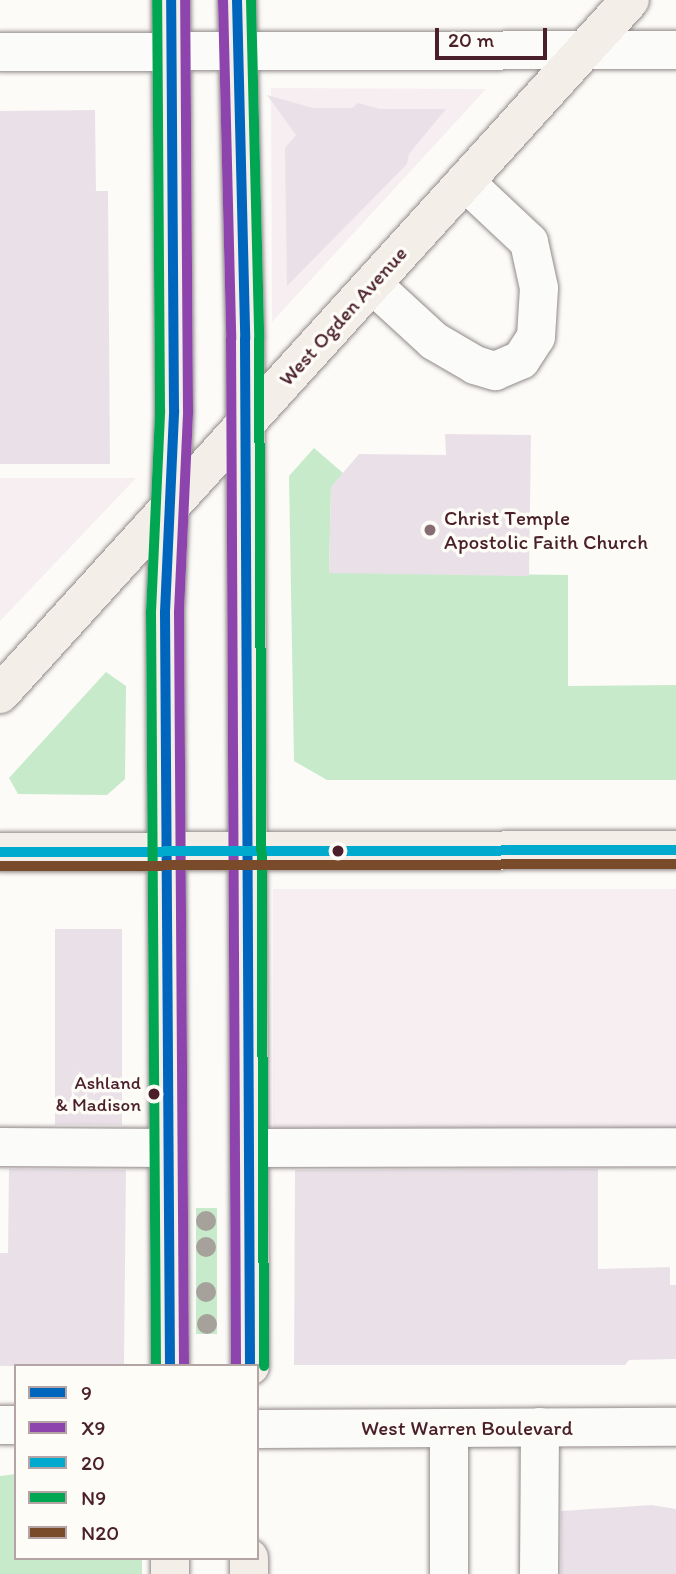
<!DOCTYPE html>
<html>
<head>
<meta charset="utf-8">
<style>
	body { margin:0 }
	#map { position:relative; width:676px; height:1574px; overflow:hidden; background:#fcfbf8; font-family:Itim,sans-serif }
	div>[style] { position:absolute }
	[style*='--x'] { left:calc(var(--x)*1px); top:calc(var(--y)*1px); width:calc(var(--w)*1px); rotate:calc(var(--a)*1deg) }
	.built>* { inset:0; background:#f6eef1; transform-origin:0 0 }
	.green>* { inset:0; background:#c7eacb; transform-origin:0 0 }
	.building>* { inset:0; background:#eae1e8; transform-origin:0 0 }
	.roads { filter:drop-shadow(0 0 2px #928a8b) drop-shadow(0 0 2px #928a8b) }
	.minor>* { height:38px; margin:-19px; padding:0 19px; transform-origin:19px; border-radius:19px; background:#fbfbf9 }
	.major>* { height:38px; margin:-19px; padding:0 19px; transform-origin:19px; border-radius:19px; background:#f3eee7 }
	.bus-1>* { height:10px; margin:-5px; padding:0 5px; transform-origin:5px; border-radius:5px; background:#0065bd }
	.bus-2>* { height:10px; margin:-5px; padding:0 5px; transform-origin:5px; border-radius:5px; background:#8e44ad }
	.bus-3>* { height:10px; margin:-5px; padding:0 5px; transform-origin:5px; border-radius:5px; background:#00a9ce }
	.bus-4>* { height:10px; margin:-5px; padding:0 5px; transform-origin:5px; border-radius:5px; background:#00a651 }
	.bus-5>* { height:10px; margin:-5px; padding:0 5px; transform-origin:5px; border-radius:5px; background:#7a4b2a }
	.trees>* { width:20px; height:20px; margin:-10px; border-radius:50%; background:#a7a19c }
	.dots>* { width:19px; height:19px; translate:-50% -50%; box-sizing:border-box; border:4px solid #fdfcf7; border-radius:50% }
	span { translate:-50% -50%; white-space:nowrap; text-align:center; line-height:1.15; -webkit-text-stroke:7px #fdfcf7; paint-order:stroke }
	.bus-label { font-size:19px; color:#4a1f2b }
	.right { translate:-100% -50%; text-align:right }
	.street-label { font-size:21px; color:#4a1f2b }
	.poi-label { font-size:21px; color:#4a1f2b }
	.left { translate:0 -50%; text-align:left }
	.legend { position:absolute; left:14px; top:1364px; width:245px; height:196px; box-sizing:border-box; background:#fdfcf7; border:2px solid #b5a4a5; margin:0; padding:9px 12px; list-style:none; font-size:21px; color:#4a1f2b }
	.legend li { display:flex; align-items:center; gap:14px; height:35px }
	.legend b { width:35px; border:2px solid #b5a4a5 }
	.scale { position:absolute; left:435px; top:28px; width:112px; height:32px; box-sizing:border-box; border:4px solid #4a1f2b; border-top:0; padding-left:9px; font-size:21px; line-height:24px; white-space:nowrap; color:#4a1f2b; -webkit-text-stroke:5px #fdfcf7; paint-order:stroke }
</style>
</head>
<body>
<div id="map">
	<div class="built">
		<i style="clip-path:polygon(271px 88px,486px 89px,272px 322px)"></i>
		<i style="clip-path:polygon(0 478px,136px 478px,0 621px)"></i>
		<i style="left:273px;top:889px;width:403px;height:259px"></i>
	</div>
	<div class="green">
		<i style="clip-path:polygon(314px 448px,343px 473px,331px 488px,329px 572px,568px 575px,568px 686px,676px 685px,676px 780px,327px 780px,294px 761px,289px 476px)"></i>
		<i style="clip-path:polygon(106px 672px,126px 686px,125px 779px,107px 795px,18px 794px,9px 778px)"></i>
		<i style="left:196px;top:1208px;width:21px;height:126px"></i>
		<i style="clip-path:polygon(16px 1474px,16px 1558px,142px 1558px,142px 1574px,0 1574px,0 1476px)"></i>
	</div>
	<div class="building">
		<i style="clip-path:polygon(267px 95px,313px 108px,352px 108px,358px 103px,380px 109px,446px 109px,409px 154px,407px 164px,287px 286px,285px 148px,296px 135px)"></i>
		<i style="clip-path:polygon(95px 110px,96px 191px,108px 191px,110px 464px,0 464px,0 111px)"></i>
		<i style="clip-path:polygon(445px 434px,531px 435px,529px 576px,329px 573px,331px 487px,359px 454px,446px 455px)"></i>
		<i style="left:55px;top:929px;width:67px;height:196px"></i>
		<i style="clip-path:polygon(9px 1169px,126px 1170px,124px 1366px,0 1366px,0 1253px,8px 1253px)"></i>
		<i style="clip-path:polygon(598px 1169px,598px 1269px,670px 1267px,670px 1285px,676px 1285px,676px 1359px,629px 1360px,625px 1365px,294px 1365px,295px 1170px)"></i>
		<i style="clip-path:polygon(652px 1505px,676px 1509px,676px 1574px,561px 1574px,561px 1511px)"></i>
	</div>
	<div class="roads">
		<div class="minor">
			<i style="--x:0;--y:52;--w:676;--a:-0.17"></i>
			<i style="--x:372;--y:284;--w:84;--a:42.6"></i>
			<i style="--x:434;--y:341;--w:48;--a:30.3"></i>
			<i style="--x:475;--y:365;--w:21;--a:17"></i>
			<i style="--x:495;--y:371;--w:28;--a:-23"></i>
			<i style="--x:521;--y:360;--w:27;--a:-57"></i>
			<i style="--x:536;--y:337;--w:49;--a:-86.5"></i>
			<i style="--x:539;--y:288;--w:47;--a:-102.3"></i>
			<i style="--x:529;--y:242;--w:88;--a:-136.8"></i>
			<i style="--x:0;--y:1147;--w:168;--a:0.3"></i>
			<i style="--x:250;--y:1148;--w:426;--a:-0.1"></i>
			<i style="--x:0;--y:1425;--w:16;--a:0"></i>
			<i style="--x:257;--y:1429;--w:419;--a:-0.3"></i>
			<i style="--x:449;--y:1574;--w:146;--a:-90"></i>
			<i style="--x:539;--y:1574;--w:147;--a:-89.6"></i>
		</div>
		<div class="major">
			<i style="--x:237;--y:0;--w:339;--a:88.6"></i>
			<i style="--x:245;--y:339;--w:1027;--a:89.72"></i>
			<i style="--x:0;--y:694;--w:937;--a:-47.77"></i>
			<i style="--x:0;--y:852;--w:676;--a:-0.17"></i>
			<i style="--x:170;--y:1366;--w:754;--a:-90.38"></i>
			<i style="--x:165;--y:612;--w:202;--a:-87.4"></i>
			<i style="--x:174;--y:410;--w:410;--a:-90.4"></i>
			<i style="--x:170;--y:1558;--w:16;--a:90"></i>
			<i style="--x:249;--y:1558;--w:16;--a:90"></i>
		</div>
	</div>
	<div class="bus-1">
		<i style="--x:237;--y:0;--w:339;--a:88.6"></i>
		<i style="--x:245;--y:339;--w:1027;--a:89.72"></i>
		<i style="--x:170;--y:1366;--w:754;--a:-90.38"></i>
		<i style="--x:165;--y:612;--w:202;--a:-87.4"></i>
		<i style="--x:174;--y:410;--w:410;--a:-90.4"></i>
	</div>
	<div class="bus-2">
		<i style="--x:223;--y:0;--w:339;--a:88.6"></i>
		<i style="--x:231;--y:339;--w:1027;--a:89.72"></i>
		<i style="--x:184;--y:1366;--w:754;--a:-90.38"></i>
		<i style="--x:179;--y:612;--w:202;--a:-87.4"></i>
		<i style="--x:188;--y:410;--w:410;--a:-90.4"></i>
	</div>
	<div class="bus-3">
		<i style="--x:0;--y:852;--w:676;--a:-0.17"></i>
	</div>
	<div class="bus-4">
		<i style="--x:251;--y:0;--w:339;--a:88.6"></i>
		<i style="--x:259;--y:339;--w:1027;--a:89.72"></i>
		<i style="--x:156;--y:1366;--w:754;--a:-90.38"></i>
		<i style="--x:151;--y:612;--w:202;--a:-87.4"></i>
		<i style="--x:160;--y:410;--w:410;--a:-90.4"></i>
	</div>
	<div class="bus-5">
		<i style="--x:0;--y:866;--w:676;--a:-0.17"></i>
	</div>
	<div class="trees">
		<i style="left:206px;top:1221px"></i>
		<i style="left:206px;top:1247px"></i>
		<i style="left:206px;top:1292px"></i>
		<i style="left:207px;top:1324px"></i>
	</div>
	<div class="dots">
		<i style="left:430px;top:530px;background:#886c73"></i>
		<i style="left:338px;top:851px;background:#4a1f2b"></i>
		<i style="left:154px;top:1094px;background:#4a1f2b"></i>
	</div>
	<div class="bus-label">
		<span class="right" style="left:141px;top:1094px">Ashland<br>&amp; Madison</span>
	</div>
	<div class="street-label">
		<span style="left:343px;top:316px;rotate:-48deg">West Ogden Avenue</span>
		<span style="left:467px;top:1428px">West Warren Boulevard</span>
	</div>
	<div class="poi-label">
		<span class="left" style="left:444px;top:530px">Christ Temple<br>Apostolic Faith Church</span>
	</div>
	<ul class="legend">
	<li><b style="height:9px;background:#0065bd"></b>9</li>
	<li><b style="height:9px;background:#8e44ad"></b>X9</li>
	<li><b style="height:9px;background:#00a9ce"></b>20</li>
	<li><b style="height:9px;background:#00a651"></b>N9</li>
	<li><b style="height:9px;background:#7a4b2a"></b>N20</li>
	</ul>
	<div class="scale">20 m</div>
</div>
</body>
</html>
